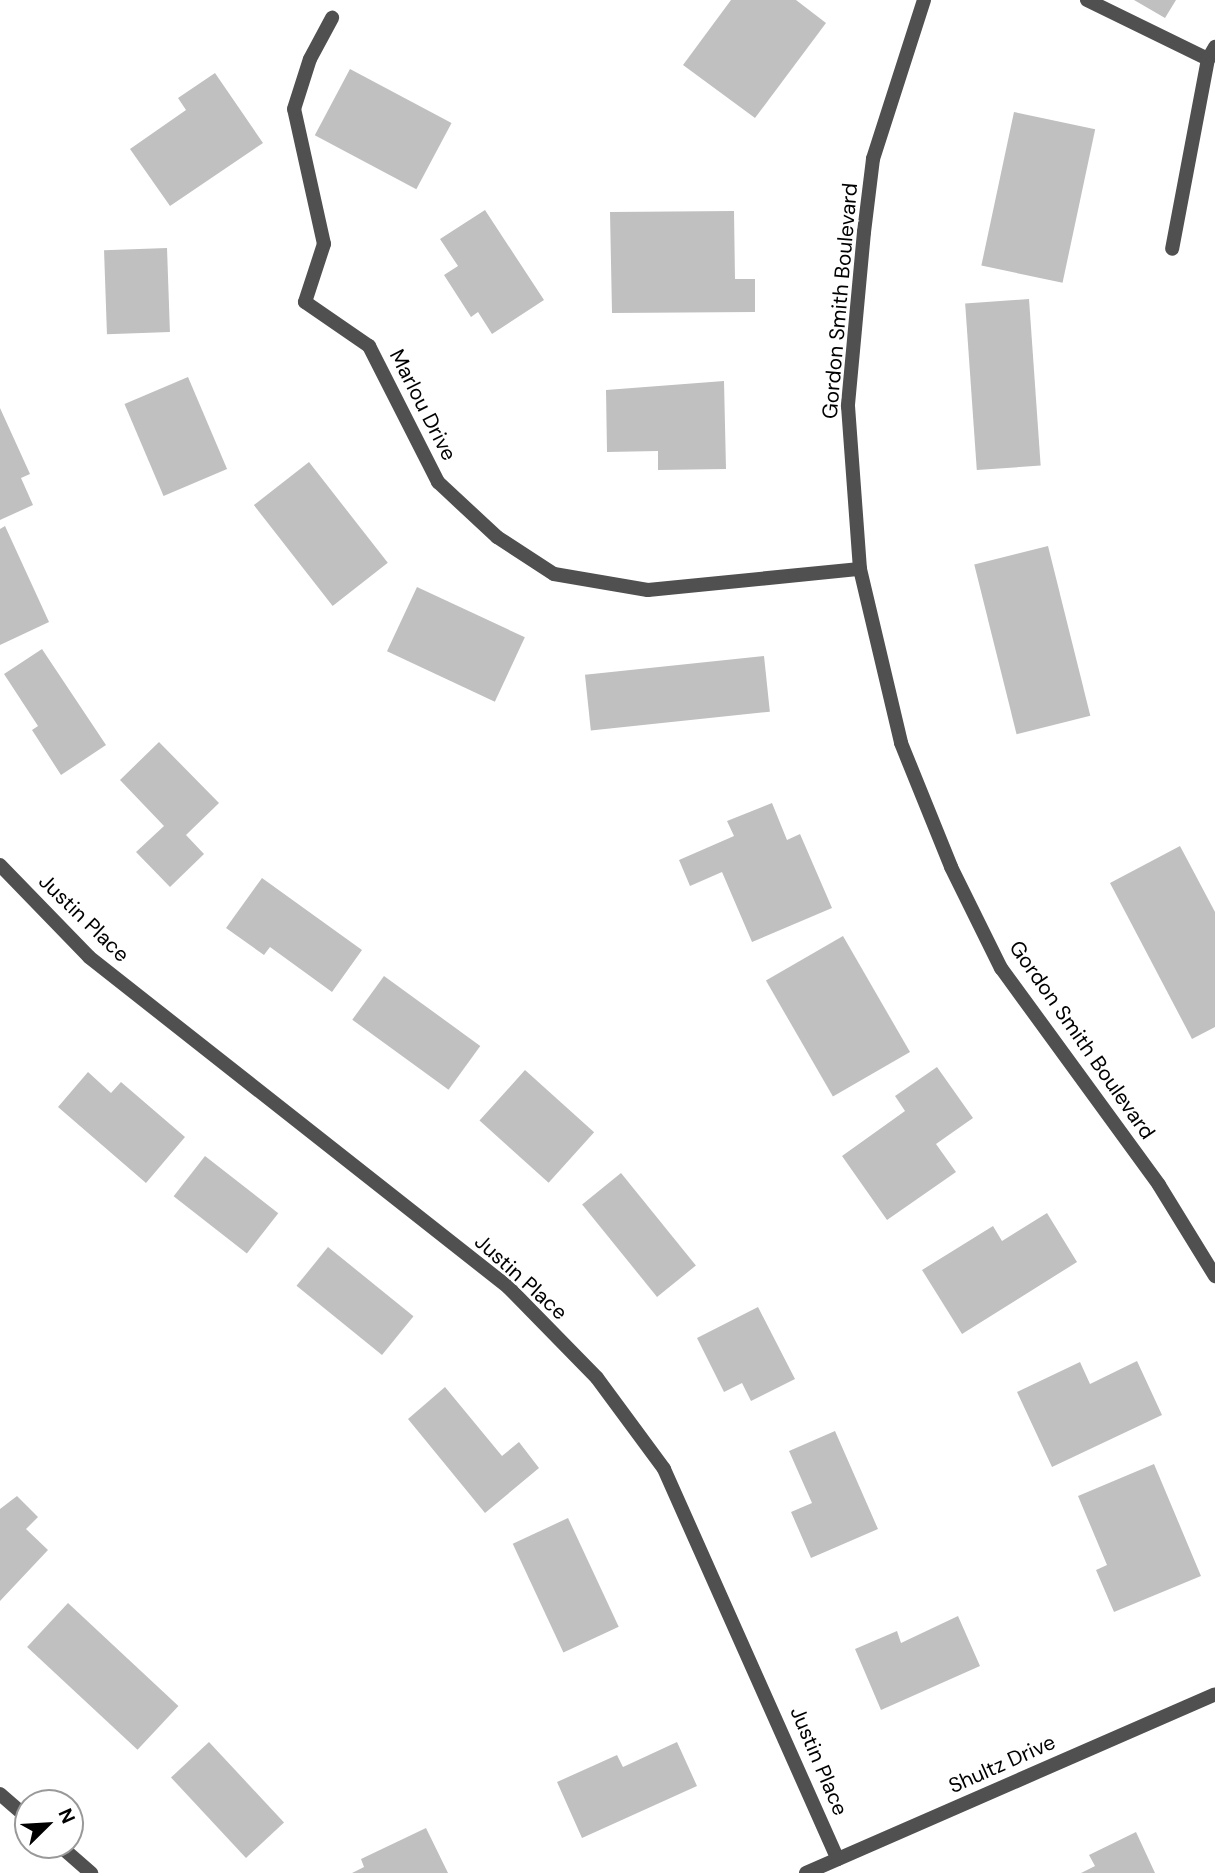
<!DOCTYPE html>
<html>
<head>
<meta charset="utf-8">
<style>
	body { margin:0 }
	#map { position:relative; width:1215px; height:1873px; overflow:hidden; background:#fff; font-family:"DM Sans",sans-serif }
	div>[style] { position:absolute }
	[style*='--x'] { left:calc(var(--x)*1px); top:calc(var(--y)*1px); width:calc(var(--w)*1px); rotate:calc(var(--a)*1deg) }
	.building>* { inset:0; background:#c0c0c0; transform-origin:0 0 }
	.service>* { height:14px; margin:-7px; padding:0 7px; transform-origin:7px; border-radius:7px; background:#505050 }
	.minor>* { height:14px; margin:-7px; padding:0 7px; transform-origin:7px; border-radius:7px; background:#505050 }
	span { translate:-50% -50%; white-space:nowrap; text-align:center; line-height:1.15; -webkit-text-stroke:5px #fff; paint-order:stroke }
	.street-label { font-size:21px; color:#000 }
	.north { position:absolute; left:14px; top:1789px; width:70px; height:70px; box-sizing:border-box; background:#fff; border:2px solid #999; border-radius:50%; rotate:66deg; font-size:19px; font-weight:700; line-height:28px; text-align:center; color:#000 }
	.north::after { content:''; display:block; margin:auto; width:24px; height:32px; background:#000; clip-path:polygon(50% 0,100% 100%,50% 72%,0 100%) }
</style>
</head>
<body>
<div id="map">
	<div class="building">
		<i style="clip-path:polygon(731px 0,796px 0,826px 23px,755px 118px,683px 65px)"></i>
		<i style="clip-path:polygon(1134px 0,1176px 0,1165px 18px)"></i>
		<i style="left:350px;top:69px;width:115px;height:75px;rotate:28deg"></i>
		<i style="clip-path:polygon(215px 73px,263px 143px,170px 206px,130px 149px,186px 110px,178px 98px)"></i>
		<i style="left:1014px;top:112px;width:83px;height:157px;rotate:12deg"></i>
		<i style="clip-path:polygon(485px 210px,544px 300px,492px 334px,478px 312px,471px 317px,444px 275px,458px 266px,440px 239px)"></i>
		<i style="clip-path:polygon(734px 211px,735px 279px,755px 279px,755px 312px,612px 313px,610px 212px)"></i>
		<i style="left:167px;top:248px;width:84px;height:63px;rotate:88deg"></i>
		<i style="left:1029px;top:299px;width:167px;height:64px;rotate:86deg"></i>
		<i style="left:188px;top:377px;width:100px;height:69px;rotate:67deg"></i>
		<i style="clip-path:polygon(724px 381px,726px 469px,658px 470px,658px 451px,607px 452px,606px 390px)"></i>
		<i style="clip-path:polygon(0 408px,30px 474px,21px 478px,33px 505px,0 520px)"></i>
		<i style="left:309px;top:462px;width:128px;height:70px;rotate:52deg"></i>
		<i style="clip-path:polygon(5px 526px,49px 622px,0 645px,0 529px)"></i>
		<i style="left:1048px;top:546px;width:175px;height:76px;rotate:76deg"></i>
		<i style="left:417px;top:587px;width:119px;height:71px;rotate:25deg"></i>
		<i style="clip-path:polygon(42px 649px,106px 745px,61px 775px,32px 730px,38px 726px,4px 674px)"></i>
		<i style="left:764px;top:656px;width:56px;height:180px;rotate:84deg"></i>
		<i style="clip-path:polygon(159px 742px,219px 803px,186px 835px,204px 854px,170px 887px,136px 852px,164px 826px,120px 780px)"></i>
		<i style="clip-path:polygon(772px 803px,787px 840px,800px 834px,832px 908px,752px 942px,722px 872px,690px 886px,679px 860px,734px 836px,727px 821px)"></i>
		<i style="clip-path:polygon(1180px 846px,1215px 912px,1215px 1027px,1192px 1039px,1110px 883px)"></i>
		<i style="clip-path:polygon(262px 878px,362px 950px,332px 992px,270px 947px,264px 955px,226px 928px)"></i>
		<i style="left:843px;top:936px;width:134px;height:89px;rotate:60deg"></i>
		<i style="left:384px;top:976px;width:119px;height:54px;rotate:36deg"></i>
		<i style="clip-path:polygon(937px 1067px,973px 1118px,936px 1144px,956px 1172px,887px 1220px,842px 1156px,905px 1111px,895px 1096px)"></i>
		<i style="left:525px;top:1070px;width:93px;height:68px;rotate:42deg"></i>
		<i style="clip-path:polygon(88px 1072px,111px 1093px,121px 1082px,185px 1137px,146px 1183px,58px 1107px)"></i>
		<i style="left:205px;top:1156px;width:93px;height:51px;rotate:38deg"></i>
		<i style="left:621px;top:1173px;width:119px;height:50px;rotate:51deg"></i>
		<i style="clip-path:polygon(1047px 1213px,1077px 1262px,962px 1334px,922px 1270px,993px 1226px,1002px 1241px)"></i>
		<i style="left:328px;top:1247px;width:110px;height:50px;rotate:39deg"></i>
		<i style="clip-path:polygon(758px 1307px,795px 1379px,751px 1401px,742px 1383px,724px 1392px,697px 1338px)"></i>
		<i style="clip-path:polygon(1137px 1361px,1162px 1415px,1052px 1467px,1017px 1392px,1080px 1362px,1090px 1384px)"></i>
		<i style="clip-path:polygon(445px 1387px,502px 1456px,519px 1442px,539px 1468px,485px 1513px,408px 1419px)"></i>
		<i style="clip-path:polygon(835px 1431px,878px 1529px,811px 1558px,791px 1512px,812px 1503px,789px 1451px)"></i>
		<i style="clip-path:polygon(1154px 1464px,1201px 1576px,1114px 1612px,1096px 1570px,1107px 1565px,1078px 1496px)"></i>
		<i style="clip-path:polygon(17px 1496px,38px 1517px,26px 1529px,48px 1550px,0 1601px,0 1509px)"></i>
		<i style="left:568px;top:1518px;width:120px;height:61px;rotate:65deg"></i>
		<i style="left:68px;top:1603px;width:151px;height:60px;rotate:43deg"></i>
		<i style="clip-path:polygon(958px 1616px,980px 1666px,881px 1710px,855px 1649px,897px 1631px,901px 1643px)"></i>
		<i style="left:209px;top:1742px;width:110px;height:52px;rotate:47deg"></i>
		<i style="clip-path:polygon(677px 1742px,697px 1786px,582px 1838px,557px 1782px,617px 1755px,623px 1767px)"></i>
		<i style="clip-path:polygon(426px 1828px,448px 1873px,352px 1873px,364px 1867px,361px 1859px)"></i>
		<i style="clip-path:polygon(1136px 1832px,1155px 1873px,1081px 1873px,1095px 1866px,1089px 1855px)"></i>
	</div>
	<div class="service">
		<i style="--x:1087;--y:0;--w:135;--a:26"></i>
		<i style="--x:1208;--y:59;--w:193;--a:100.7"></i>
		<i style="--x:1208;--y:59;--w:14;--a:-60"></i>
		<i style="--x:305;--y:302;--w:61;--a:-71.9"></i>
		<i style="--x:324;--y:244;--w:138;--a:-102.5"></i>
		<i style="--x:294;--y:109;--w:52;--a:-72.3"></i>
		<i style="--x:310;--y:59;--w:47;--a:-61.8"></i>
	</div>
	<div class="minor">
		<i style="--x:924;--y:0;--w:167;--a:107.8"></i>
		<i style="--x:873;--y:159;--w:74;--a:97"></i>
		<i style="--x:864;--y:232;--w:175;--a:95.3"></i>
		<i style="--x:848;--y:406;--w:163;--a:85.8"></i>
		<i style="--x:860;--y:569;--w:179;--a:76.7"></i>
		<i style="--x:901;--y:743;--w:134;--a:68"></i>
		<i style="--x:951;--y:867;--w:113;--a:63.7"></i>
		<i style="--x:1001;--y:968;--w:268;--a:53.9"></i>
		<i style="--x:1159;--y:1185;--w:107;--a:58.4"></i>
		<i style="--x:305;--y:302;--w:78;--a:34.5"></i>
		<i style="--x:369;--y:346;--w:153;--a:63.1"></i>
		<i style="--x:438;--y:482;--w:81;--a:43"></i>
		<i style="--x:497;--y:537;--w:68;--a:33"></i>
		<i style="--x:554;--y:574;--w:95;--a:9.7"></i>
		<i style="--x:648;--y:590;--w:213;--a:-5.7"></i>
		<i style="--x:0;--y:865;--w:128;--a:45.9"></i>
		<i style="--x:89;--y:957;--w:533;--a:38.22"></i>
		<i style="--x:508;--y:1287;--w:127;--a:45.6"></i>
		<i style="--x:597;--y:1378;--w:113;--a:53.6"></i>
		<i style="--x:664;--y:1469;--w:427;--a:66"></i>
		<i style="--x:0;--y:1794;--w:37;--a:41"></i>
		<i style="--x:59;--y:1845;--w:43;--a:41.2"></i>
		<i style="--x:806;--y:1873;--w:446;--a:-23.6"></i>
	</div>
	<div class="street-label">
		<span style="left:840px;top:301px;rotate:-85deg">Gordon Smith Boulevard</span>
		<span style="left:423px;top:405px;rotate:63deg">Marlou Drive</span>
		<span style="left:84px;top:918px;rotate:44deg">Justin Place</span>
		<span style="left:1082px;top:1040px;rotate:55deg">Gordon Smith Boulevard</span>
		<span style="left:521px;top:1277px;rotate:42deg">Justin Place</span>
		<span style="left:819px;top:1761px;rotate:67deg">Justin Place</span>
		<span style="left:1002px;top:1764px;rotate:-24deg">Shultz Drive</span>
	</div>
	<div class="north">N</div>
</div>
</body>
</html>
